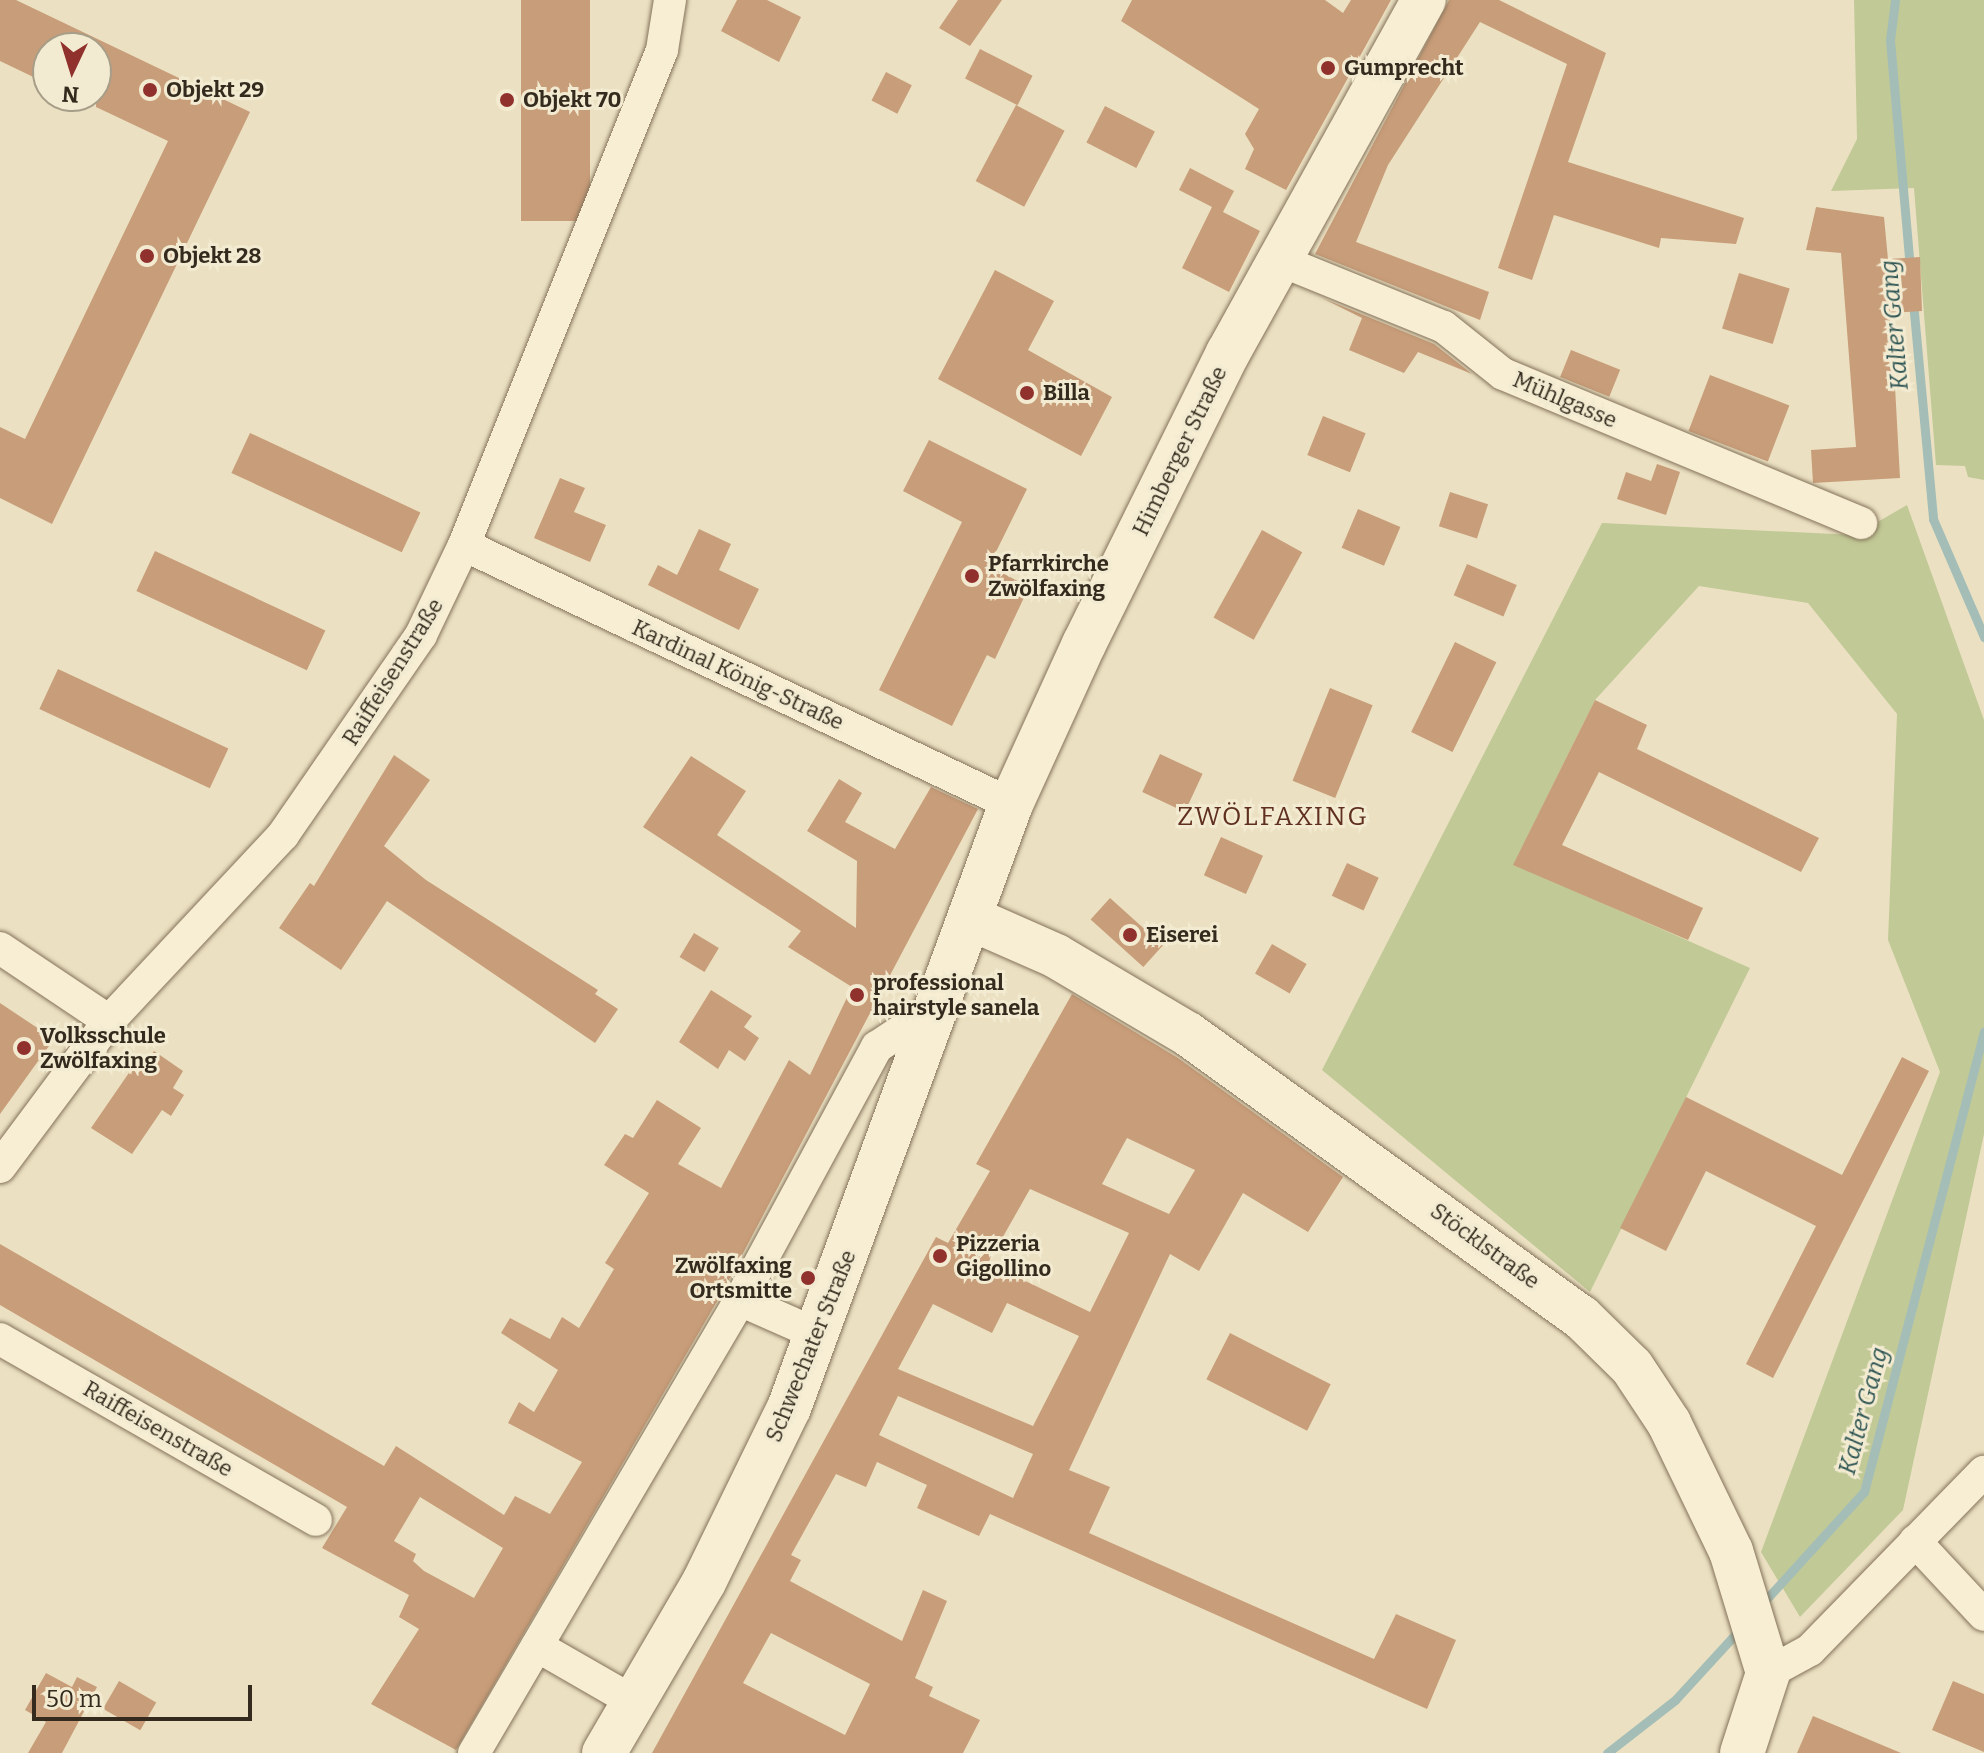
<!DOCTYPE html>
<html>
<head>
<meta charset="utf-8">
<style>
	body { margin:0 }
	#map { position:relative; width:1984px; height:1753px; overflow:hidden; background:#ebe1c2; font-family:Bitter,serif }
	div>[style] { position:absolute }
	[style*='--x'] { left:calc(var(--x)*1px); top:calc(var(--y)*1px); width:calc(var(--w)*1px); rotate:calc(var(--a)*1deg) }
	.green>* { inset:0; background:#c1c996 }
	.stream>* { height:9px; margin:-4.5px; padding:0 4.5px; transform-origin:4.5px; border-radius:4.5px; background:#a4beb7 }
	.building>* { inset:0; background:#c89d79; transform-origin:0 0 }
	.roads { filter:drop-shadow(0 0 2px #84725a) drop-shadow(0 0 2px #84725a) }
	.street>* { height:32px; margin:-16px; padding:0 16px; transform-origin:16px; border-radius:16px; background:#f7eed4 }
	.secondary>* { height:44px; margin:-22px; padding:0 22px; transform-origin:22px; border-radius:22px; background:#f7eed4 }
	.dots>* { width:22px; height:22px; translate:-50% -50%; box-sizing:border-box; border:4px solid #f3ebd1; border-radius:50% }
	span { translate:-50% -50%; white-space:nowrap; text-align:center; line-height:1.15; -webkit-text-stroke:6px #f3ebd1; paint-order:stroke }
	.poi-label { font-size:22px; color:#342a1d; font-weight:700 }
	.left { translate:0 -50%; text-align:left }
	.right { translate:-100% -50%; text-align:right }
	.street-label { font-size:22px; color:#342a1d }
	.water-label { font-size:24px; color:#2d5453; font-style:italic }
	.quarter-label { font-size:26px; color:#5f2f1f; letter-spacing:2px }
	.north { position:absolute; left:32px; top:32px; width:80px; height:80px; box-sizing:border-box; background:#f3ebd1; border:2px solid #a79e89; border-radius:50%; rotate:184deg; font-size:22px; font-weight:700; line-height:32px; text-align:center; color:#342a1d }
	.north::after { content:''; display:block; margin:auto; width:28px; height:36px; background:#90312d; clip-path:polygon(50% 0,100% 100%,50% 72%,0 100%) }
	.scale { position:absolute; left:32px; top:1685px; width:220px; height:36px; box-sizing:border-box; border:4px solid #342a1d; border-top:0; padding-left:10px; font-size:24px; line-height:28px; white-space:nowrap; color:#342a1d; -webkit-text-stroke:6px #f3ebd1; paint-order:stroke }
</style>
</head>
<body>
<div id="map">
	<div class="green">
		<i style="clip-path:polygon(1854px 0,1984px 0,1984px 480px,1968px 477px,1965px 466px,1936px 465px,1914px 188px,1831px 191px,1857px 139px)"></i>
		<i style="clip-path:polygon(1907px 505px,1984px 720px,1984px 1134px,1903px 1510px,1800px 1617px,1761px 1552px,1940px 1072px,1888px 940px,1897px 714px,1808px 603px,1699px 586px,1595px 700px,1514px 864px,1750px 968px,1590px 1292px,1322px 1070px,1602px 523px,1855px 535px)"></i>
	</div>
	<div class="stream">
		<i style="--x:1895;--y:0;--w:40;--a:97.1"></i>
		<i style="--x:1890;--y:40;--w:228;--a:85"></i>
		<i style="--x:1913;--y:302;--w:218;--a:84.7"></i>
		<i style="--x:1933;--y:519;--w:129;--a:66.6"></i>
		<i style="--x:1761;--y:1605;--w:153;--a:-47.7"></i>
		<i style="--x:1864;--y:1492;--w:476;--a:-75.4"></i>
		<i style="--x:1607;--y:1753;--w:86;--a:-37.9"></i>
		<i style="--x:1675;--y:1700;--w:98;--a:-47.5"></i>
	</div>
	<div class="building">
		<i style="clip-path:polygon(0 0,16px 0,250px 112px,52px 524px,0 498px,0 427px,25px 439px,168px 141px,96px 107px,96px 48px,48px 48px,48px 84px,0 61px)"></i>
		<i style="left:521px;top:0;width:69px;height:221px"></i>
		<i style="clip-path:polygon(737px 0,767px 0,801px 17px,779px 62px,721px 31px)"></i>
		<i style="clip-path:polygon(958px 0,1002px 0,970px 46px,939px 28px)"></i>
		<i style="clip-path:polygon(1132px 0,1325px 0,1343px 13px,1351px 0,1391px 0,1286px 190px,1245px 169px,1254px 149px,1245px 134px,1259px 109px,1121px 21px)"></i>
		<i style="clip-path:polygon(1449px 0,1499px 0,1606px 53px,1568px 162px,1744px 218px,1736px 244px,1661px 238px,1659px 248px,1554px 215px,1532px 280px,1498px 268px,1567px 64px,1480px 22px,1388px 165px,1356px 242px,1489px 292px,1480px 320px,1315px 254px)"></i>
		<i style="left:980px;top:49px;width:59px;height:33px;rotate:27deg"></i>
		<i style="left:886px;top:72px;width:29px;height:32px;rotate:27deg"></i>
		<i style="left:1016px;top:105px;width:55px;height:86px;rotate:28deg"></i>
		<i style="left:1105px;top:106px;width:56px;height:41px;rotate:27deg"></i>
		<i style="clip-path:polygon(1190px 168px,1234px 191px,1223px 212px,1260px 231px,1229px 292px,1182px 268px,1212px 207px,1179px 190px)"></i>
		<i style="clip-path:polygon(1816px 207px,1884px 217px,1888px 259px,1920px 257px,1922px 311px,1891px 313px,1900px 478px,1813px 483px,1811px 450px,1856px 447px,1841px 253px,1806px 250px)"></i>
		<i style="clip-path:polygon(995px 270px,1054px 301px,1028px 350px,1112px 397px,1081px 456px,938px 379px)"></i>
		<i style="left:1739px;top:273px;width:53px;height:58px;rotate:17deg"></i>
		<i style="clip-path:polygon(1322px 298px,1434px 344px,1472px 374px,1418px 352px,1404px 373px,1349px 350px,1362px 318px)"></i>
		<i style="left:1571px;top:350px;width:53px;height:29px;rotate:22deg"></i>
		<i style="left:1710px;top:375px;width:85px;height:60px;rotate:21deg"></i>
		<i style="left:1323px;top:416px;width:46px;height:42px;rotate:22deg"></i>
		<i style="left:250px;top:433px;width:188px;height:44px;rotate:25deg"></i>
		<i style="clip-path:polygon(929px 440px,1027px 489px,989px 566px,1029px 587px,995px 659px,987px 655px,952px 726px,879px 690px,962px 522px,903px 491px)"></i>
		<i style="clip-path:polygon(1657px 464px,1680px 472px,1666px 515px,1617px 499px,1626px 472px,1651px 481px)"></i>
		<i style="clip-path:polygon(560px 478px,585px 488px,574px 512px,606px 525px,590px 562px,534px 538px)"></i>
		<i style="left:1450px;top:492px;width:40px;height:36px;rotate:18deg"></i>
		<i style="left:1358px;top:509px;width:46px;height:42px;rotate:23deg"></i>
		<i style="clip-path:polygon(699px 529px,731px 544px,719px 570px,759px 589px,739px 630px,648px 585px,658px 565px,677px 575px)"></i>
		<i style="left:1262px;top:530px;width:46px;height:100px;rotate:29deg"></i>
		<i style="left:155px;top:551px;width:188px;height:44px;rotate:25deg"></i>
		<i style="left:1467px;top:564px;width:54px;height:34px;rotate:23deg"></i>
		<i style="left:1455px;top:642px;width:46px;height:100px;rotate:26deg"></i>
		<i style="left:58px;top:669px;width:188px;height:44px;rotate:25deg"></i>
		<i style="left:1330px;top:688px;width:46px;height:100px;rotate:22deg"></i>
		<i style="clip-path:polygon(1595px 700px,1647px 725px,1637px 749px,1819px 838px,1801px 872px,1599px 772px,1562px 845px,1703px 908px,1688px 940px,1513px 865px)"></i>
		<i style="left:1160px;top:754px;width:47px;height:42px;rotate:25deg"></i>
		<i style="clip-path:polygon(394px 755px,430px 780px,384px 846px,426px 880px,598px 990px,595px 994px,618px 1009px,595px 1043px,387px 901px,341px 970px,279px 928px,310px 883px,314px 886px)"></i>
		<i style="clip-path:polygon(evenodd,691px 756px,746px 791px,717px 835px,856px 928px,857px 861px,807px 831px,839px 779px,862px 793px,845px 822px,895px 849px,931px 787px,978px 809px,723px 1291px,456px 1750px,371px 1704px,419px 1629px,399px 1617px,409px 1595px,322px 1548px,347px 1507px,0 1305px,0 1244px,384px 1466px,396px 1446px,504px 1515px,515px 1496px,550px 1514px,582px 1462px,508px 1423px,519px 1402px,534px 1412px,558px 1370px,501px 1333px,510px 1318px,550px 1339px,562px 1317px,579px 1328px,614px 1269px,605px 1263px,649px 1193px,604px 1165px,625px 1134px,633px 1138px,657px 1100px,701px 1128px,678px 1164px,721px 1188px,789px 1060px,810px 1075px,852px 987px,788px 947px,801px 931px,643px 827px,691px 756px,420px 1497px,503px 1548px,474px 1598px,424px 1571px,413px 1561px,416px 1554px,394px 1541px,420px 1497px)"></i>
		<i style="left:1221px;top:837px;width:46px;height:42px;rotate:24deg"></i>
		<i style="left:1347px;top:863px;width:35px;height:36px;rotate:25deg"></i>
		<i style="left:1110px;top:898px;width:71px;height:29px;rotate:42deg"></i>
		<i style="left:694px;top:933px;width:29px;height:28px;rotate:31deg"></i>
		<i style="left:1272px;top:944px;width:40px;height:34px;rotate:30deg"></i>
		<i style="clip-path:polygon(711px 990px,752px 1016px,744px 1027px,759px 1038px,745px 1061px,729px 1050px,718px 1069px,679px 1042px)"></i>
		<i style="clip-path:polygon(evenodd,1072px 994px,1178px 1058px,1343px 1177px,1308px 1232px,1243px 1193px,1199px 1271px,1170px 1254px,1069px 1470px,1110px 1487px,1089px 1533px,1374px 1659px,1396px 1614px,1456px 1640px,1427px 1709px,990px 1514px,979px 1536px,917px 1508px,927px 1485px,877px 1462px,866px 1487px,836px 1474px,791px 1555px,801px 1560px,790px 1581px,902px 1641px,923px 1590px,947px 1601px,915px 1678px,933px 1687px,929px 1696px,980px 1720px,963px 1753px,652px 1753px,936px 1237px,948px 1243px,990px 1171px,976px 1164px,1072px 994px,1127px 1138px,1195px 1170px,1169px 1214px,1102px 1184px,1127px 1138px,1072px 994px,1030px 1189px,1129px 1233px,1090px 1312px,988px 1263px,1030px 1189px,1072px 994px,1007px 1303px,1079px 1336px,1033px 1426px,898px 1369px,933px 1304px,992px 1333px,1007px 1303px,1072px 994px,898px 1396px,1033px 1454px,1013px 1498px,879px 1435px,898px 1396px,1072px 994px,771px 1633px,870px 1684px,845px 1735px,743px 1683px,771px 1633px)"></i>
		<i style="clip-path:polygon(0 1003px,54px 1039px,0 1114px)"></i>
		<i style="clip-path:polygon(154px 1051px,183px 1071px,173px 1088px,184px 1095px,171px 1116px,162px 1110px,132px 1154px,91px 1128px,135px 1064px,142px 1068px)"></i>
		<i style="clip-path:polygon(1902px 1057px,1929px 1071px,1773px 1378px,1746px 1364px,1816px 1226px,1706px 1171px,1666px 1251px,1620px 1228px,1686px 1097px,1842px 1175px)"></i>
		<i style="left:1230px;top:1333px;width:113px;height:52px;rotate:27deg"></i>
		<i style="clip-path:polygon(46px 1673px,72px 1687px,77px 1677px,97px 1687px,62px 1753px,28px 1753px,46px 1722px,25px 1710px)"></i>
		<i style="left:119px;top:1681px;width:43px;height:32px;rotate:30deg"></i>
		<i style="clip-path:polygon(1953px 1681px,1984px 1694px,1984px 1752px,1932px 1730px)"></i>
		<i style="clip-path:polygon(1813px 1716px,1901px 1753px,1797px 1753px)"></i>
	</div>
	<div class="roads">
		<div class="street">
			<i style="--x:1279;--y:260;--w:178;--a:22.1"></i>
			<i style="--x:1444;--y:327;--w:75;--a:38.5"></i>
			<i style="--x:1503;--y:374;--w:388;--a:22.6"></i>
			<i style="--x:464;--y:545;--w:605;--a:25.34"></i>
			<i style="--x:0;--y:948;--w:131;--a:33.8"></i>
			<i style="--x:0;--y:1167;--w:182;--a:-53.3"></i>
			<i style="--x:109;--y:1021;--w:255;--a:-46.9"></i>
			<i style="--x:283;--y:835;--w:243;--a:-55.4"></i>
			<i style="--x:421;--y:635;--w:100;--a:-64.5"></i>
			<i style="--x:464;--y:545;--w:533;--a:-68.2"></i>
			<i style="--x:662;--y:50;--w:51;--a:-80.9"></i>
			<i style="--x:740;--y:1300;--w:86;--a:23.9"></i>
			<i style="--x:0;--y:1339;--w:364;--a:29.8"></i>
			<i style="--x:1915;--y:1541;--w:101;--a:47"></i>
			<i style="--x:537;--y:1646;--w:114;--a:29.9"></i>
			<i style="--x:1768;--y:1673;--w:48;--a:-28.7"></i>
			<i style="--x:1810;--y:1650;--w:249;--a:-45.7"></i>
			<i style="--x:474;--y:1753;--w:525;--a:-59.58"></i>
			<i style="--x:740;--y:1300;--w:288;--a:-61.6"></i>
			<i style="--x:877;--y:1047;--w:76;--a:-33.7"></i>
		</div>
		<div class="secondary">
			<i style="--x:970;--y:918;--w:94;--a:23.8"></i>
			<i style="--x:1056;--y:956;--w:153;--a:30.6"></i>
			<i style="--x:1188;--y:1034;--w:484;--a:35.8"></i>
			<i style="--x:1581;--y:1317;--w:71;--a:44.4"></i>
			<i style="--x:1632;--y:1367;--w:67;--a:56.5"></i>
			<i style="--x:1669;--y:1423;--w:142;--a:64.2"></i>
			<i style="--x:1731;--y:1551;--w:127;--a:73.1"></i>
			<i style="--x:1768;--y:1673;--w:84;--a:108"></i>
			<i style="--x:604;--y:1753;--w:198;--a:-59.7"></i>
			<i style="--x:704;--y:1582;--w:194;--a:-64"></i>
			<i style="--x:789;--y:1408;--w:644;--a:-69.82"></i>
			<i style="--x:1011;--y:804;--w:176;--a:-65.5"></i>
			<i style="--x:1084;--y:644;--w:325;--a:-63.7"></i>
			<i style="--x:1228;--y:353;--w:404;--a:-61"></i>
		</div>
	</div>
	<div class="dots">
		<i style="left:1328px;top:68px;background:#90312d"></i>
		<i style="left:150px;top:90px;background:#90312d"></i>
		<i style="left:507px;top:100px;background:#90312d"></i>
		<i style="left:147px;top:256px;background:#90312d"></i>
		<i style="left:1027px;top:393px;background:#90312d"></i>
		<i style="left:972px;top:576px;background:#90312d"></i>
		<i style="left:1130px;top:935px;background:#90312d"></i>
		<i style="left:857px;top:995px;background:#90312d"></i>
		<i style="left:24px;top:1048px;background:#90312d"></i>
		<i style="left:940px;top:1256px;background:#90312d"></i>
		<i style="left:808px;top:1278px;background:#90312d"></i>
	</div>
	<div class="poi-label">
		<span class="left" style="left:1344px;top:68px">Gumprecht</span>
		<span class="left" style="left:166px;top:90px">Objekt 29</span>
		<span class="left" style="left:523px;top:100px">Objekt 70</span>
		<span class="left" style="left:163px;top:256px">Objekt 28</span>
		<span class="left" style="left:1043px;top:393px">Billa</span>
		<span class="left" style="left:988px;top:576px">Pfarrkirche<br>Zwölfaxing</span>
		<span class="left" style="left:1146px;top:935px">Eiserei</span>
		<span class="left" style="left:873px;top:995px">professional<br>hairstyle sanela</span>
		<span class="left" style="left:40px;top:1048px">Volksschule<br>Zwölfaxing</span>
		<span class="left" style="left:956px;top:1256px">Pizzeria<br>Gigollino</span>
		<span class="right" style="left:792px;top:1278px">Zwölfaxing<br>Ortsmitte</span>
	</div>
	<div class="street-label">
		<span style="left:1565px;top:400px;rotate:23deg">Mühlgasse</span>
		<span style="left:1180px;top:451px;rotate:-64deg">Himberger Straße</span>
		<span style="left:393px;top:672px;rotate:-58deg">Raiffeisenstraße</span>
		<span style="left:738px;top:675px;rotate:25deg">Kardinal König-Straße</span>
		<span style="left:1485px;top:1246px;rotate:36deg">Stöcklstraße</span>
		<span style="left:811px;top:1346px;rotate:-68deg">Schwechater Straße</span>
		<span style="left:158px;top:1429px;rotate:30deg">Raiffeisenstraße</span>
	</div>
	<div class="water-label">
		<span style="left:1895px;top:325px;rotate:-95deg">Kalter Gang</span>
		<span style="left:1864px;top:1411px;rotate:-75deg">Kalter Gang</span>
	</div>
	<div class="quarter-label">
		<span style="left:1273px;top:817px">ZWÖLFAXING</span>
	</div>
	<div class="north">N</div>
	<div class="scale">50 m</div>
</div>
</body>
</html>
